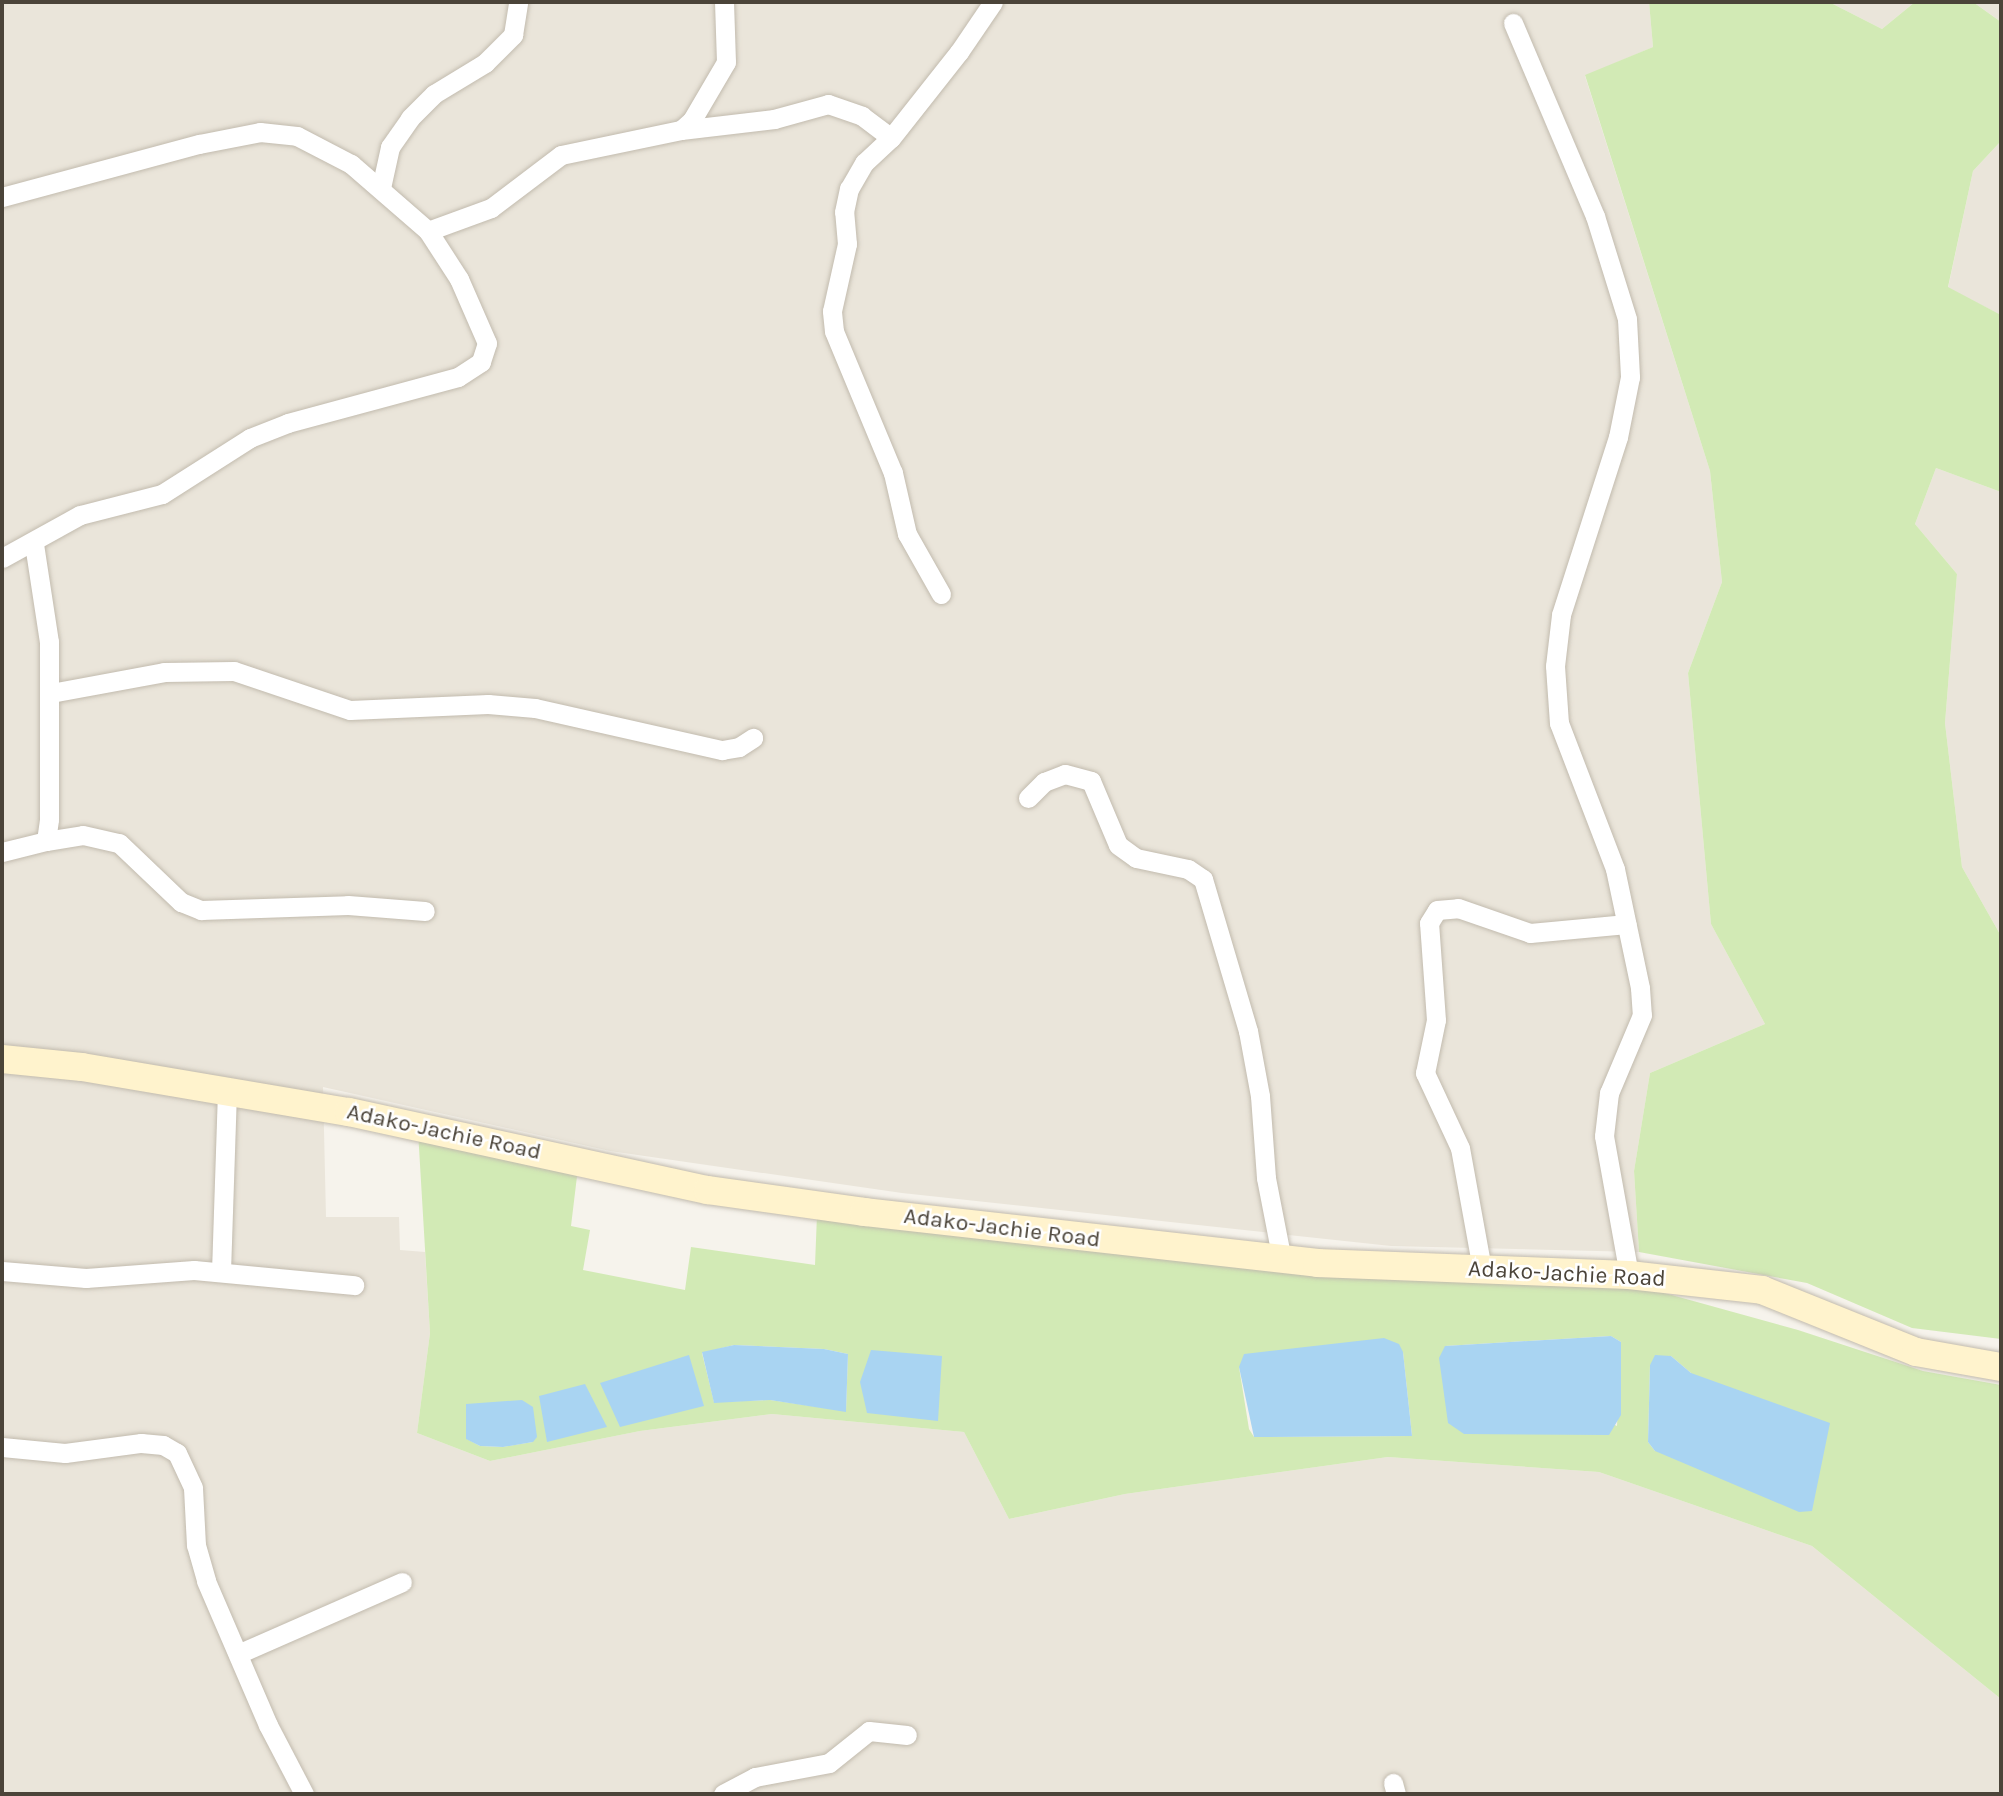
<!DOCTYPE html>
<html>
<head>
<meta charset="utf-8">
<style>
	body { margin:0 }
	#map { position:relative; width:2003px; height:1796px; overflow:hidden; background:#f6f3ec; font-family:Karla,sans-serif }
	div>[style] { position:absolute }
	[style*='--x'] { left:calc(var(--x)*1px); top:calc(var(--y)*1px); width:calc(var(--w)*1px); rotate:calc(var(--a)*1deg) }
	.residential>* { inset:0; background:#eae5da }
	.green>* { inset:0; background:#d2eab5 }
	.water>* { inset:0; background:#a9d4f2 }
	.roads { filter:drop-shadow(0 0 2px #c2bbae) drop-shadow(0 0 2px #c2bbae) }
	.street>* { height:19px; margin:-9.5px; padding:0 9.5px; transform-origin:9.5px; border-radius:9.5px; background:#fff }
	.secondary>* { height:28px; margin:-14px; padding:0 14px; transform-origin:14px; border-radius:14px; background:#fff3cd }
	span { translate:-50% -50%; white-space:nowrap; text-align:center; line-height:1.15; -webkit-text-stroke:5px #fff; paint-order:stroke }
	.street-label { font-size:23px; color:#4b4439 }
	.frame { position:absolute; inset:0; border:4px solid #4b4439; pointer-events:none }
</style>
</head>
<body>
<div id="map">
	<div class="residential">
		<i style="clip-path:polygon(2px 2px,1649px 2px,1653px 47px,1585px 76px,1710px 471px,1722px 582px,1688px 673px,1711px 924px,1765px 1024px,1650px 1073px,1634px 1171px,1639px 1252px,1391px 1246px,902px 1193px,610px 1151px,323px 1087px,326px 1217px,399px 1217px,400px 1250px,425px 1252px,430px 1333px,417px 1433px,490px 1461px,640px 1431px,772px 1414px,964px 1432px,1009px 1519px,1125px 1494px,1388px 1457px,1599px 1472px,1812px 1546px,2001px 1699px,2001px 1794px,2px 1794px)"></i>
		<i style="clip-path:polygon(1829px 2px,1915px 2px,1882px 29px)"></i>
		<i style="clip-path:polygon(1973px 2px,2001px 2px,2001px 22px)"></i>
		<i style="clip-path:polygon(2001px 141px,2001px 315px,1948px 288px,1973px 171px)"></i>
		<i style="clip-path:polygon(1936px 468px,2001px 492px,2001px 936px,1962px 867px,1945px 723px,1957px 574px,1915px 524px)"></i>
	</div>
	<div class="green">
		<i style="clip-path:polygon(1649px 2px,1829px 2px,1882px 29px,1915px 2px,1973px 2px,2001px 22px,2001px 141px,1973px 171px,1948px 287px,2001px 315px,2001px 492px,1936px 468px,1915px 524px,1957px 574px,1945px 723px,1962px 867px,2001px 936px,2001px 1339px,1912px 1328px,1807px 1283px,1639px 1252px,1634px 1171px,1650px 1073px,1765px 1024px,1711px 924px,1688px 673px,1722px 582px,1710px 471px,1585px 75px,1653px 47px)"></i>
		<i style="clip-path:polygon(evenodd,418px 1131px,578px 1168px,571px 1226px,590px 1230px,583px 1270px,685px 1290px,691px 1247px,815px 1265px,817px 1215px,1650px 1289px,1798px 1330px,1923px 1371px,2001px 1385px,2001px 1699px,1812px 1546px,1599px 1472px,1388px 1457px,1125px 1494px,1009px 1519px,964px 1432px,772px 1414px,640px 1431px,490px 1461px,417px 1433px,430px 1333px,418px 1131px,1611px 1336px,1621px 1342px,1617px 1426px,1445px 1346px,1611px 1336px,418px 1131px,734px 1345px,824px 1349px,848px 1354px,846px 1411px,770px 1400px,714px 1402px,702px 1353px,734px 1345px,418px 1131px,1403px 1352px,1412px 1436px,1254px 1437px,1249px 1429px,1239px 1367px,1403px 1352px,418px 1131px,1671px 1356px,1691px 1373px,1655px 1451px,1648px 1442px,1650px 1365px,1671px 1356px,418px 1131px,495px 1404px,533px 1442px,502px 1447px,480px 1446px,467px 1439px,466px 1405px,495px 1404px)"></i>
	</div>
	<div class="water">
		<i style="clip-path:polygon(1611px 1336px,1621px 1342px,1621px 1415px,1609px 1435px,1464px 1434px,1448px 1423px,1439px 1358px,1445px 1346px)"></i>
		<i style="clip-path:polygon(1384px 1338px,1399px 1344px,1403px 1352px,1412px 1436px,1254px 1437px,1239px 1367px,1244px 1354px)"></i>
		<i style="clip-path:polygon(734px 1345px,824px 1349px,848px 1354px,846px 1412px,770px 1400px,714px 1403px,702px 1352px)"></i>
		<i style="clip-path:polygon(871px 1350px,942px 1356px,938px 1421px,867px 1413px,860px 1382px)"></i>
		<i style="clip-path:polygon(689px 1355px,704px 1406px,620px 1427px,600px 1383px)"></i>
		<i style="clip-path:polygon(1655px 1355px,1671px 1356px,1691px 1373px,1830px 1423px,1812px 1511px,1799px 1512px,1655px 1451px,1648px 1442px,1650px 1365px)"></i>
		<i style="clip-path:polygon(585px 1384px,607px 1427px,547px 1442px,539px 1396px)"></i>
		<i style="clip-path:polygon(522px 1400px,533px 1407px,537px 1437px,533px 1442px,503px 1447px,480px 1446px,466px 1439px,466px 1404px)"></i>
	</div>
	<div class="roads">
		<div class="street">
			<i style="--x:1513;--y:23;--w:210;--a:67"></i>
			<i style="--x:1595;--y:216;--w:108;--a:72.7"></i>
			<i style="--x:1627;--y:319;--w:58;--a:87"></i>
			<i style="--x:1630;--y:377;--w:61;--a:101.3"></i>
			<i style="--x:1618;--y:437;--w:187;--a:107.8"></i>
			<i style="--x:1561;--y:615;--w:51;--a:96.7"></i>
			<i style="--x:1555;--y:666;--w:57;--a:86"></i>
			<i style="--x:1559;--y:723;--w:156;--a:69"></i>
			<i style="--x:1615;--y:869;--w:122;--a:78.1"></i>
			<i style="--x:1640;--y:988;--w:27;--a:86"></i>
			<i style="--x:1642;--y:1015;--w:85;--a:112.9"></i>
			<i style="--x:1609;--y:1093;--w:43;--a:96.6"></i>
			<i style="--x:1604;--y:1136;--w:141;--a:79.8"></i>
			<i style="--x:681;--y:130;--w:94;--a:-6.7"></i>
			<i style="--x:774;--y:119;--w:56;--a:-15.5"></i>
			<i style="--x:828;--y:104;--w:36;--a:19"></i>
			<i style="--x:862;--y:116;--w:36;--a:37"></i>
			<i style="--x:381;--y:188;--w:42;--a:-77.6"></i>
			<i style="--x:390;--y:147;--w:35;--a:-55"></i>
			<i style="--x:410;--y:118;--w:34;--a:-45"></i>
			<i style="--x:434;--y:94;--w:60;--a:-31.3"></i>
			<i style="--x:485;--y:63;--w:40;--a:-45"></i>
			<i style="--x:513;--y:35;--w:33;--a:-81"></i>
			<i style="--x:2;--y:197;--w:204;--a:-15.1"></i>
			<i style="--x:199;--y:144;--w:62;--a:-11.1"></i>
			<i style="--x:260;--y:132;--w:37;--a:6"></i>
			<i style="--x:297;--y:136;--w:61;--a:27.4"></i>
			<i style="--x:351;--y:164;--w:102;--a:41"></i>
			<i style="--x:428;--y:231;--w:57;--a:57.1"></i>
			<i style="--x:459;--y:279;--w:70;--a:66.4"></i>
			<i style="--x:487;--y:343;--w:20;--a:108"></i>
			<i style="--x:481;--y:362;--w:27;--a:147"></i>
			<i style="--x:458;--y:377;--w:176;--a:164.9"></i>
			<i style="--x:288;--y:423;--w:41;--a:158.5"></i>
			<i style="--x:250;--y:438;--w:104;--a:147.5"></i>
			<i style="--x:162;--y:494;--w:85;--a:165.6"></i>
			<i style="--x:80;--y:515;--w:89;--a:151.1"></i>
			<i style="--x:428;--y:231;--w:67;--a:-20.1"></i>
			<i style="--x:491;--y:208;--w:88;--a:-37.1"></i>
			<i style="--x:561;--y:155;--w:123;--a:-11.8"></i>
			<i style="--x:681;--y:130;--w:15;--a:-42"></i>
			<i style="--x:692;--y:120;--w:67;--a:-59.6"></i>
			<i style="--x:726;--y:62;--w:60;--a:-91.9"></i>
			<i style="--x:941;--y:594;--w:69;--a:-119.5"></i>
			<i style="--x:907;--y:534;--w:63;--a:-102.9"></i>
			<i style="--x:893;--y:473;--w:154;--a:-112.6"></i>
			<i style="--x:834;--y:331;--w:20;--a:-96"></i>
			<i style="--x:832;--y:311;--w:69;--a:-77.4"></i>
			<i style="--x:847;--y:244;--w:32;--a:-95"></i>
			<i style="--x:844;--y:212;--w:24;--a:-78"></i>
			<i style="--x:849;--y:189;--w:30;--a:-60"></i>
			<i style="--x:864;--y:163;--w:37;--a:-43"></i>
			<i style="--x:891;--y:138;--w:110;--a:-51.7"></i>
			<i style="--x:959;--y:52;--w:60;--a:-55.8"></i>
			<i style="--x:51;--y:693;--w:115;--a:-10.5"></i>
			<i style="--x:164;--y:672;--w:70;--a:-0.8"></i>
			<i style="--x:234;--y:671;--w:122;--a:18.6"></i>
			<i style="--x:350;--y:710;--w:138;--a:-2.5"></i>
			<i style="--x:488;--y:704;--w:47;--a:4.9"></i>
			<i style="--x:535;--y:708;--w:192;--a:12.7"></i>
			<i style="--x:722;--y:750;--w:17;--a:-10"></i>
			<i style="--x:739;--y:747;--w:17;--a:-33"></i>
			<i style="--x:1028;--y:798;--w:23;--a:-45"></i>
			<i style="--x:1044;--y:782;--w:22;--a:-21"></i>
			<i style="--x:1065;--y:774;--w:27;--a:15"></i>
			<i style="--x:1091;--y:781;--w:69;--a:67.1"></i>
			<i style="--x:1118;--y:845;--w:22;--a:36"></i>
			<i style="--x:1136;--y:858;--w:53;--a:11.9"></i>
			<i style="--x:1188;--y:869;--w:18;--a:34"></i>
			<i style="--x:1203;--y:879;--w:159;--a:73.5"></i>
			<i style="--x:1248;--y:1031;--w:66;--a:79.5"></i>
			<i style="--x:1260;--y:1096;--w:82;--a:85.8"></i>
			<i style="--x:1266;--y:1178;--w:84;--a:79"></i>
			<i style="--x:46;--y:841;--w:37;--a:-9"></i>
			<i style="--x:83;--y:835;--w:37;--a:13"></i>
			<i style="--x:119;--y:843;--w:86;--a:43.6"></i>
			<i style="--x:181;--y:902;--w:22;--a:22"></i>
			<i style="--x:201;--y:910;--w:147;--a:-1.9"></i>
			<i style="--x:348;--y:905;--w:77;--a:4.5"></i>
			<i style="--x:2;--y:852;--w:45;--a:-14"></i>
			<i style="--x:46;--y:841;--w:22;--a:-82"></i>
			<i style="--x:49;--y:819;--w:177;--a:-90"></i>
			<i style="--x:49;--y:642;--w:99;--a:-98.7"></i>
			<i style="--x:1482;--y:1269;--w:123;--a:-100.3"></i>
			<i style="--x:1460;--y:1148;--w:83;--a:-115"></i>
			<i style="--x:1425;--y:1073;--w:54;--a:-78.3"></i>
			<i style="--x:1436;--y:1020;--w:97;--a:-94.1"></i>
			<i style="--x:1429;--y:923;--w:15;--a:-58"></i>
			<i style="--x:1437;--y:910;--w:21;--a:-5"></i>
			<i style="--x:1458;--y:908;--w:76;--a:19.1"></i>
			<i style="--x:1530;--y:933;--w:97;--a:-5.3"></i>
			<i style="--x:2;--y:1271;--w:84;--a:4.8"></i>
			<i style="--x:86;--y:1278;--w:108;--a:-4.2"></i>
			<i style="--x:194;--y:1270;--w:161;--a:5.4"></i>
			<i style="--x:221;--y:1272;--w:181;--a:-88.1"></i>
			<i style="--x:2;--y:1447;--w:63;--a:5.4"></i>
			<i style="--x:65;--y:1453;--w:77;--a:-7.5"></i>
			<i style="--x:141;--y:1443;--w:22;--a:5"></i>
			<i style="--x:163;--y:1445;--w:16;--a:30"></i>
			<i style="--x:177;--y:1453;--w:38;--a:65"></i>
			<i style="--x:193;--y:1488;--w:57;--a:87"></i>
			<i style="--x:196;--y:1545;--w:37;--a:74"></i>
			<i style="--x:206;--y:1581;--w:157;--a:66.7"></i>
			<i style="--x:268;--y:1725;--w:78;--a:62.4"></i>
			<i style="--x:238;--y:1654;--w:179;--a:-23.7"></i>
			<i style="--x:1393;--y:1783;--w:11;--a:75"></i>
			<i style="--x:723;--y:1794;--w:36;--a:-28"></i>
			<i style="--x:755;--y:1777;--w:75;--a:-10.7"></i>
			<i style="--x:829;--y:1763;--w:51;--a:-38.7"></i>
			<i style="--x:869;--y:1731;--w:38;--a:6"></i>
		</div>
		<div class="secondary">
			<i style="--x:2;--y:1059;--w:80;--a:5.7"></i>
			<i style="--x:82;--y:1067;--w:271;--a:9.6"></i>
			<i style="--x:349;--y:1112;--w:367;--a:12.3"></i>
			<i style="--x:708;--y:1190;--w:158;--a:8"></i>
			<i style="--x:864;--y:1212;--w:456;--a:6.4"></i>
			<i style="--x:1317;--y:1263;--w:312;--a:2.2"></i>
			<i style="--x:1629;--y:1275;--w:134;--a:6.4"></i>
			<i style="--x:1762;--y:1290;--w:166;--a:21.9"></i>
			<i style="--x:1916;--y:1352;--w:86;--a:10"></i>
		</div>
	</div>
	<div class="street-label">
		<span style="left:444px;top:1132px;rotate:12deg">Adako-Jachie Road</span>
		<span style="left:1002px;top:1228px;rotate:7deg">Adako-Jachie Road</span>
		<span style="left:1567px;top:1274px;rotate:3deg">Adako-Jachie Road</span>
	</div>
	<div class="frame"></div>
</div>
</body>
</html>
